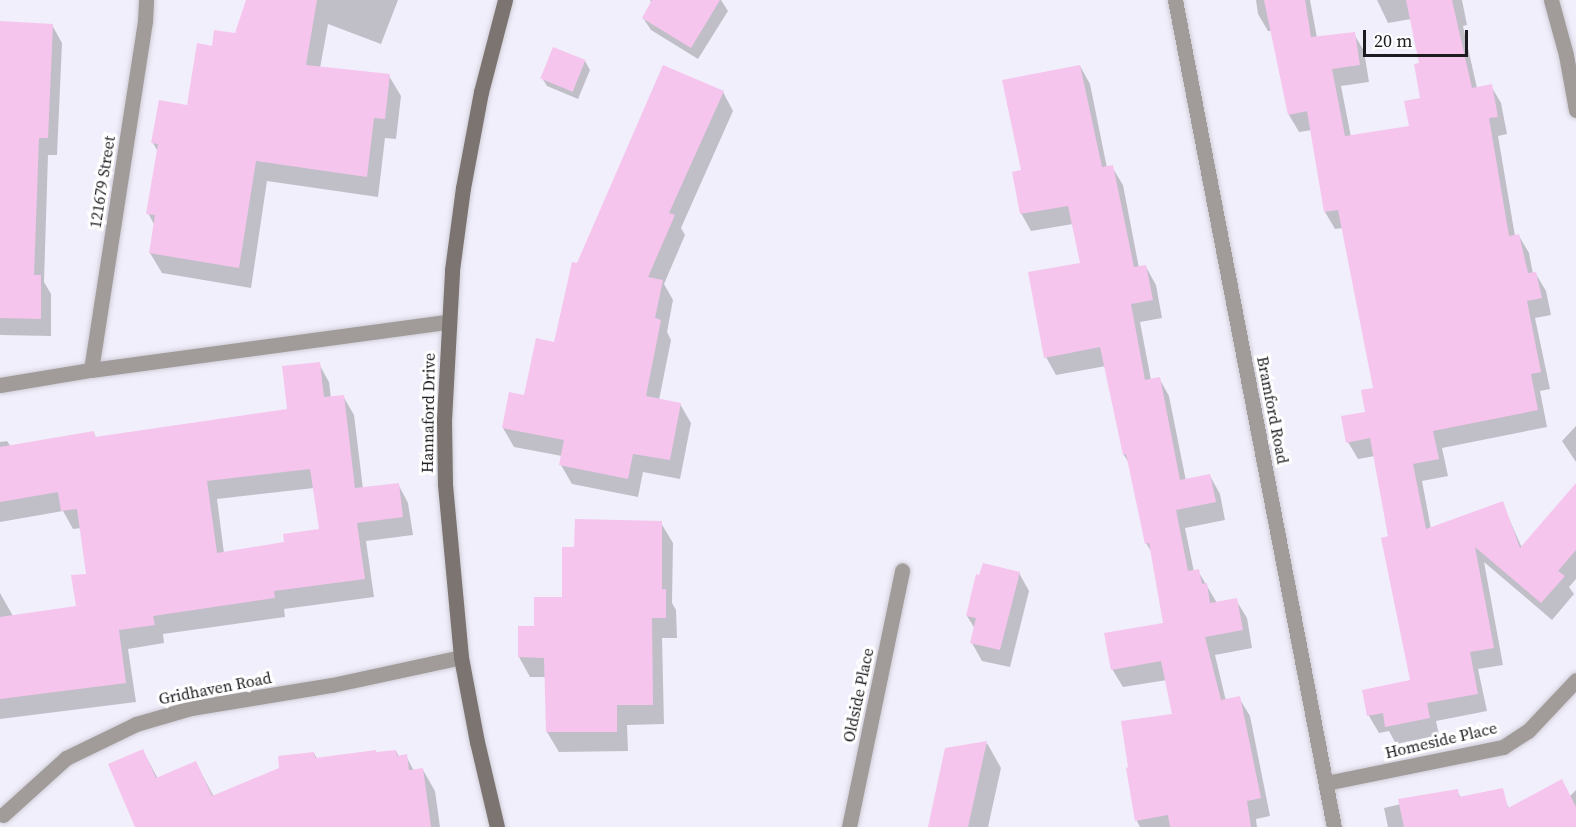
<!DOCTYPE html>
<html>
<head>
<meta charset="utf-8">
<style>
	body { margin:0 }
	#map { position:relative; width:1576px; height:827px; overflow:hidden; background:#f1effb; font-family:"Source Serif 4",serif }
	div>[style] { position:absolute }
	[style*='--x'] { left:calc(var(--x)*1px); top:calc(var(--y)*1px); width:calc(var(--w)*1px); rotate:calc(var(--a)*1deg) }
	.shadow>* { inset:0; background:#0003 }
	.building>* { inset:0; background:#f6c5ee; transform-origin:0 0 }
	.roads { filter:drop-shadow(0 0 2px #cfcdd8) drop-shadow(0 0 2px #cfcdd8) }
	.street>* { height:15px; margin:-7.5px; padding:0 7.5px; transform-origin:7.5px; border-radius:7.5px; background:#a19c99 }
	.secondary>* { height:15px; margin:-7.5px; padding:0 7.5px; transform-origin:7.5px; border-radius:7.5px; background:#7b7470 }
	span { translate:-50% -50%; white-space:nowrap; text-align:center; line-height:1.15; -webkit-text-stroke:6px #fff; paint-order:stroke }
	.street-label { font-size:16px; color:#1c1b1f }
	.scale { position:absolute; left:1363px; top:30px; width:105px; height:27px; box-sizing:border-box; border:3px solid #1c1b1f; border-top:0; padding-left:8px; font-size:18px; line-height:21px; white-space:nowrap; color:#1c1b1f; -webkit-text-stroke:4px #fff; paint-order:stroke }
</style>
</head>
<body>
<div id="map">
	<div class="shadow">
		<i style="clip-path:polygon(248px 0,398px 0,381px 44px,328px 24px,320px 68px,389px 76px,401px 96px,396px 139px,385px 138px,378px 197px,267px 181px,251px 288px,162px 273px,150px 253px,155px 226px,148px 213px,158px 152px,153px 143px,188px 107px,213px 48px,236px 35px)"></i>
		<i style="clip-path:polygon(650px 0,721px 0,728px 11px,698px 59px,651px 30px,643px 18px,652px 4px)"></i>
		<i style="clip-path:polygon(1256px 0,1310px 0,1317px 38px,1354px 34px,1364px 51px,1369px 82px,1341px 86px,1351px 137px,1411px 127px,1422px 99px,1421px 64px,1411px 19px,1388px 23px,1377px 0,1462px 0,1467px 25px,1463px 26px,1477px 88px,1491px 86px,1501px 103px,1507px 134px,1498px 136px,1515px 236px,1519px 236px,1529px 253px,1533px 274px,1536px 274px,1546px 291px,1551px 315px,1535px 318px,1550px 389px,1540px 391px,1547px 427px,1442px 448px,1448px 476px,1422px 481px,1431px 529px,1502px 503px,1522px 548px,1576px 486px,1576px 579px,1569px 587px,1574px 594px,1552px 620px,1484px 562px,1503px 665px,1478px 669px,1487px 711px,1436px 721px,1439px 735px,1396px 744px,1389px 731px,1379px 733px,1369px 716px,1363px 691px,1412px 681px,1375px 456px,1358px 459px,1348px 442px,1367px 413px,1375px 389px,1343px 228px,1335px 229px,1325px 212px,1312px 130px,1299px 132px,1289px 115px,1272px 31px,1268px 31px,1258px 14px)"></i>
		<i style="clip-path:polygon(0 23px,52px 25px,62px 43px,57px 155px,48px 155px,44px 282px,51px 294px,51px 336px,0 335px)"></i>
		<i style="clip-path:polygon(585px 61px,590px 70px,578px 99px,547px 86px,542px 78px)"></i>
		<i style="clip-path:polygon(1080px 66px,1090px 84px,1107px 168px,1112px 167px,1123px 185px,1139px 268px,1146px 267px,1156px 285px,1162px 318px,1140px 322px,1151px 380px,1159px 378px,1169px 396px,1186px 481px,1210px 476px,1220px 494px,1225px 520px,1185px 528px,1194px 572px,1198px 571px,1217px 603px,1236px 600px,1247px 618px,1252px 648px,1215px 655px,1226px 701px,1239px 698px,1250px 716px,1270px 816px,1256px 819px,1257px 827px,1140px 827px,1137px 821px,1174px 715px,1167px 680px,1123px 687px,1112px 669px,1165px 624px,1152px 553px,1146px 543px,1130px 465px,1124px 455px,1106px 366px,1056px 375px,1046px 357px,1082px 264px,1073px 224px,1031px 231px,1021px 213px,1023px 172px)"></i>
		<i style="clip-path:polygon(723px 92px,733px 111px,681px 228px,685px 235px,664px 284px,673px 300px,667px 332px,671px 340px,659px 400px,680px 404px,691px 423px,680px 479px,643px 472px,638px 497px,572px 484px,561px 465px,562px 456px,514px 447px,503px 428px,556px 344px,578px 264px)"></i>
		<i style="clip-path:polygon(evenodd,319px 364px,329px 382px,331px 398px,343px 396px,354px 415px,363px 489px,398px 484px,408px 503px,413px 535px,366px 541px,374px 597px,284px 609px,285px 617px,163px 634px,164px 643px,128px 649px,136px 702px,0 719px,0 593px,13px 616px,77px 607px,88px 575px,81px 528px,73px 529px,63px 511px,0 522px,0 442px,7px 441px,11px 447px,94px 433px,96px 438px,288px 410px,319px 364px,314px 488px,320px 530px,286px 544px,224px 553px,217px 499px,314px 488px)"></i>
		<i style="clip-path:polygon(1576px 426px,1576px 462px,1562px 441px)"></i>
		<i style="clip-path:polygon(661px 523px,673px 543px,672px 603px,676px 610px,677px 638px,662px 638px,664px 724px,627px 725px,628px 751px,559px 752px,547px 732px,546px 677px,530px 677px,519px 657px,520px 628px,535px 628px,563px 598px,576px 548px)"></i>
		<i style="clip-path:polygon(1019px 573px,1029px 591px,1010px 667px,982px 661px,972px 643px,975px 629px,967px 616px)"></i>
		<i style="clip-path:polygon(987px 743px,1001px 768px,988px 827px,929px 827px)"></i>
		<i style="clip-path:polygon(143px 751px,158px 779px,196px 763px,214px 797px,314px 753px,317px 759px,396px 751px,399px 757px,406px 756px,414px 771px,423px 770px,435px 791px,440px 827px,137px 827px)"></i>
		<i style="clip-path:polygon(1498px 790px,1509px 808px,1513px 827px,1388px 827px,1384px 808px,1457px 791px,1461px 798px)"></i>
		<i style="clip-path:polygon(1576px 790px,1576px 827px,1549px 827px,1570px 796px)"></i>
	</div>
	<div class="building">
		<i style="clip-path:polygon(246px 0,317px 0,306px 65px,390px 74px,385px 119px,374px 118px,367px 177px,256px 161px,239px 268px,149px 253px,155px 215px,146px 214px,158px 144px,151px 143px,159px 100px,187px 105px,197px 43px,212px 46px,214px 30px,235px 33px)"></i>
		<i style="clip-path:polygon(652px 0,720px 0,691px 48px,642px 18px)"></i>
		<i style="clip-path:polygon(1264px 0,1305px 0,1311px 37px,1355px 32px,1360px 65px,1332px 69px,1345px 136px,1409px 126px,1404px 101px,1420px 98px,1414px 64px,1419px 63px,1406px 0,1452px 0,1472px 88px,1492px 84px,1498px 117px,1489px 118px,1509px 236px,1519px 234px,1528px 273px,1536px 272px,1542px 298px,1527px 301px,1541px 372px,1531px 374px,1538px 410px,1433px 431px,1439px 459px,1413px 464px,1426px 529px,1503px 501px,1520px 548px,1576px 483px,1576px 550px,1558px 571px,1565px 576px,1541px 603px,1475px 547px,1494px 648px,1470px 652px,1478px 694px,1427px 703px,1430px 718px,1385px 727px,1383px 713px,1367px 716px,1362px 690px,1410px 680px,1381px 538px,1388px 536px,1370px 438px,1346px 443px,1341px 416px,1365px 412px,1361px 390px,1373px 388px,1338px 210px,1324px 212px,1307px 111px,1288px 115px)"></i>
		<i style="clip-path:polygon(0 21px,53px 24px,48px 138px,39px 138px,34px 275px,41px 275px,41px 319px,0 318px)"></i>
		<i style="left:553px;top:47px;width:35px;height:34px;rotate:22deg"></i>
		<i style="clip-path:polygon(663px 65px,724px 91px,669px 213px,675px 215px,648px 277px,663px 280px,655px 318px,661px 320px,646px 396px,681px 403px,670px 460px,633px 454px,628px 479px,559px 465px,564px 440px,502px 428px,509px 392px,524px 395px,536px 338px,554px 342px,572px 262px,577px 263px)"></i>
		<i style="clip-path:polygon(1080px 65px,1102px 167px,1113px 165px,1134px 267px,1146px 265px,1153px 300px,1131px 304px,1145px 380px,1160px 377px,1180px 480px,1210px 474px,1216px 502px,1176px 510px,1188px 571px,1199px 569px,1202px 584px,1207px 583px,1210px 603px,1237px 598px,1243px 630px,1205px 637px,1221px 700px,1240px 696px,1261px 798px,1247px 801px,1251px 827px,1170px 827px,1168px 815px,1135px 821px,1126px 768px,1128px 767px,1121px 721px,1172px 714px,1161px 661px,1111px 670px,1104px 633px,1163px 623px,1149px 543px,1145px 544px,1126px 454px,1123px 455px,1100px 347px,1044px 358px,1028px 272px,1080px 263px,1068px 206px,1020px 214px,1012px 172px,1021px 170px,1002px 80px)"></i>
		<i style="clip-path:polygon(evenodd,320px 362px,324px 397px,344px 395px,355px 488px,399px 483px,403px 517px,357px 523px,365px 579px,274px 591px,275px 598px,153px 616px,155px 625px,119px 630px,126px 683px,0 699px,0 617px,76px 606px,71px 575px,86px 574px,77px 509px,61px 511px,58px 492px,0 502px,0 447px,94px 431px,95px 437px,287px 409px,282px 366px,320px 362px,310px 469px,319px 529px,283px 534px,284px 542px,217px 553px,207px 481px,310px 469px)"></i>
		<i style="clip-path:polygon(575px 519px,662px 521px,662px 589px,666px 589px,666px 618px,652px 618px,653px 705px,617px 705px,617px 732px,546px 732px,544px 658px,518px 657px,518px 626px,534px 626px,534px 597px,562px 597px,562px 547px,574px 547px)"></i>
		<i style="clip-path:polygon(983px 563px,1020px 572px,1000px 650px,970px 643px,976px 618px,966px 616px,976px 574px,979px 575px)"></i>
		<i style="clip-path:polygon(987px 741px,968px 827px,928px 827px,945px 748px)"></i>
		<i style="clip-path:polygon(143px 749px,156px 778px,196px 761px,212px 796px,279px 768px,278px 756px,314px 752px,315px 758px,376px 750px,376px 752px,396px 750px,397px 756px,407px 754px,409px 770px,423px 768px,431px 827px,135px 827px,108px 764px)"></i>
		<i style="clip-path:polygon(1562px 779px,1576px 807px,1576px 827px,1404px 827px,1398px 799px,1458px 789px,1459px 797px,1503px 788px,1508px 808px)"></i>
	</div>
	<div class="roads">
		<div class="street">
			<i style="--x:1175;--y:0;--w:842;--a:79.12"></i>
			<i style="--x:1551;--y:0;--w:57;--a:74.7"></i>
			<i style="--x:1566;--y:55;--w:56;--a:79.7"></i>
			<i style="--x:91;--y:370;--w:353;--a:-81.2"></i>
			<i style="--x:145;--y:21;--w:21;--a:-87"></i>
			<i style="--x:0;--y:385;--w:92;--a:-9.4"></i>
			<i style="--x:91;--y:370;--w:360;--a:-7.7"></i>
			<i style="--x:1326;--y:783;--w:181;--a:-11.5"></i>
			<i style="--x:1503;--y:747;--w:30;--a:-33"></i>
			<i style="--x:1528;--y:731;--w:70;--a:-46.7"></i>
			<i style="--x:3;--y:815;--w:85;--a:-42.1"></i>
			<i style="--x:66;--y:758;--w:78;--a:-25.9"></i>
			<i style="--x:136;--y:724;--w:57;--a:-16.2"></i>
			<i style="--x:191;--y:708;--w:143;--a:-9.3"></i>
			<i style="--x:332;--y:685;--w:132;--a:-12.2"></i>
			<i style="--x:849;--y:827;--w:262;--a:-78.3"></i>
		</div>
		<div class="secondary">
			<i style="--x:497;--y:827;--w:87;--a:-103.2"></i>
			<i style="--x:477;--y:742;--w:86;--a:-100.7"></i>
			<i style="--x:461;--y:657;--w:174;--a:-95.3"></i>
			<i style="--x:445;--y:484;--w:64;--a:-90.9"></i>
			<i style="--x:444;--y:420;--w:150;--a:-86.9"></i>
			<i style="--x:452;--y:270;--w:83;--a:-82.4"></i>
			<i style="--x:463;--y:188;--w:98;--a:-79.4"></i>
			<i style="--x:481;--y:92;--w:95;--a:-75.4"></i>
		</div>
	</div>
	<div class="street-label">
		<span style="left:102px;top:182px;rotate:-81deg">121679 Street</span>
		<span style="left:1273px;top:410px;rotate:79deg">Bramford Road</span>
		<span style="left:428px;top:413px;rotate:-89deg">Hannaford Drive</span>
		<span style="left:215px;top:688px;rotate:-11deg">Gridhaven Road</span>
		<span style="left:858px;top:695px;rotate:-78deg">Oldside Place</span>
		<span style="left:1441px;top:740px;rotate:-13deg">Homeside Place</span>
	</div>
	<div class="scale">20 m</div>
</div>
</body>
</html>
